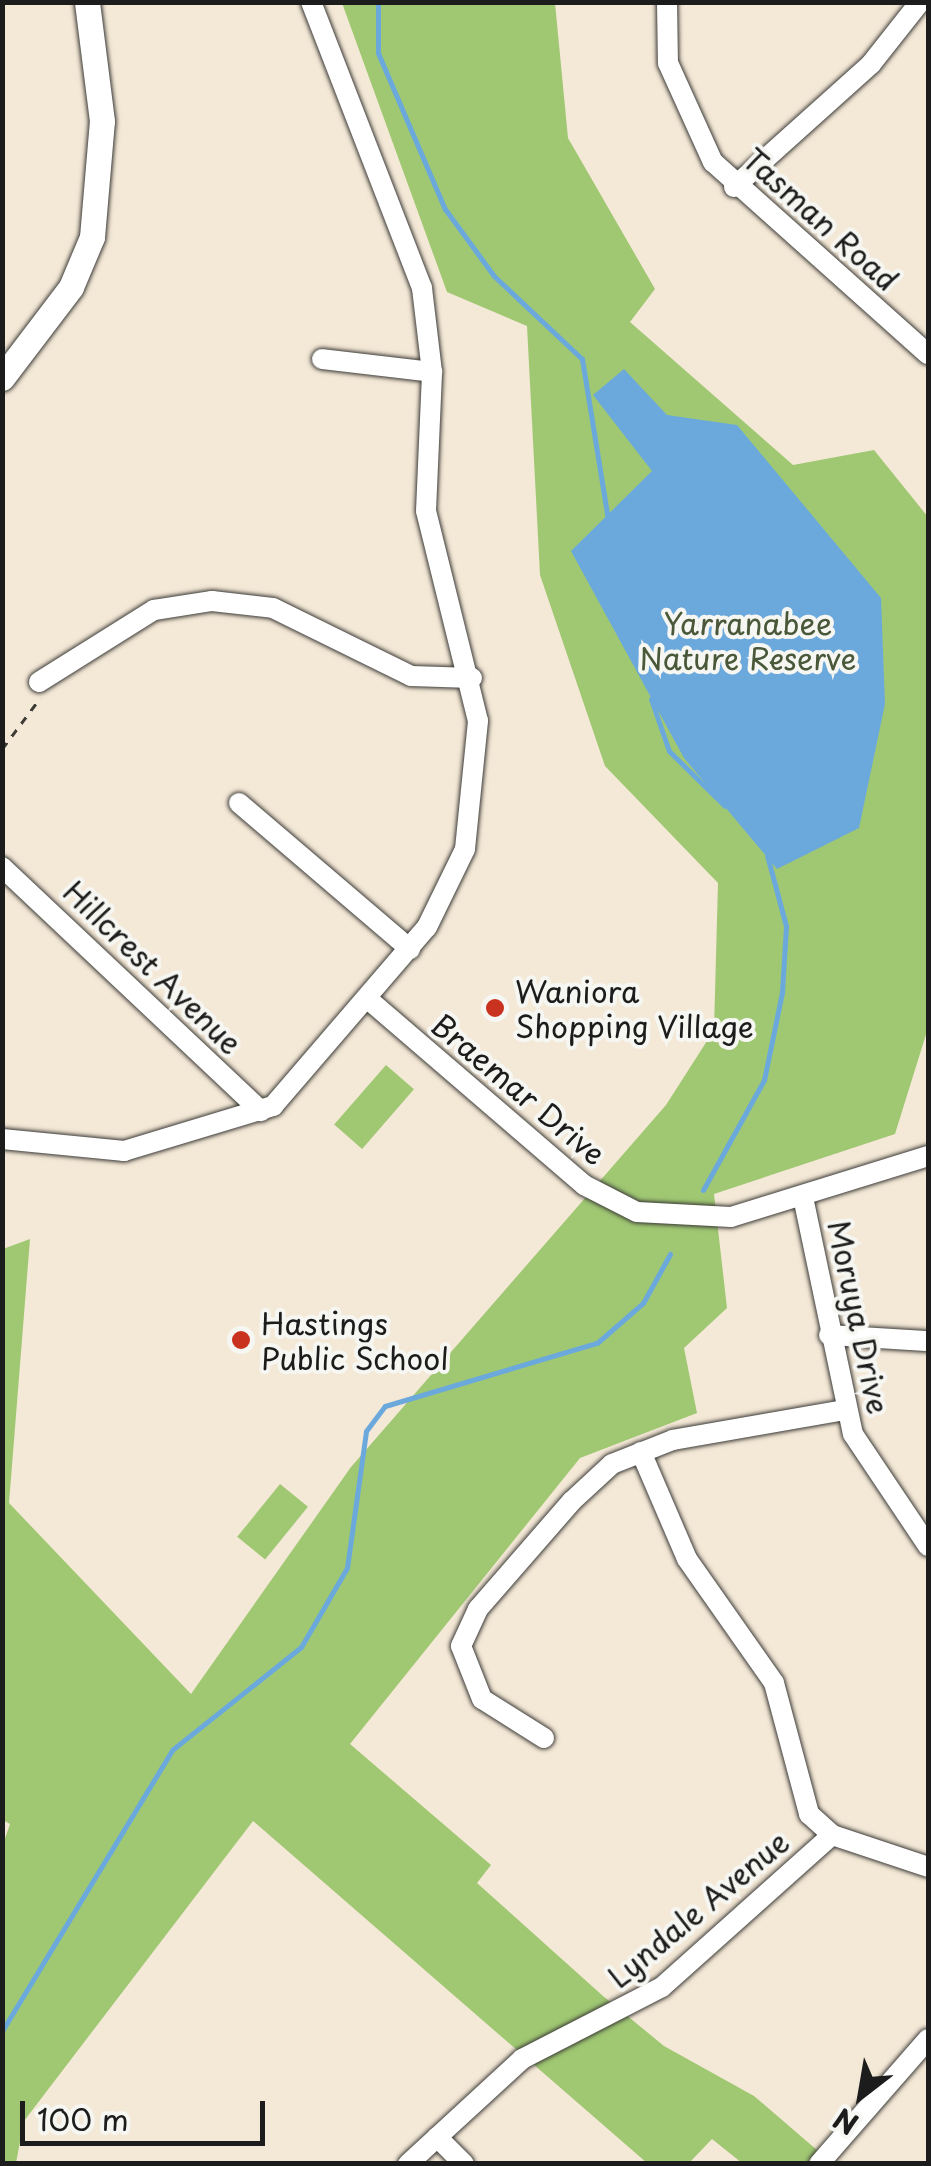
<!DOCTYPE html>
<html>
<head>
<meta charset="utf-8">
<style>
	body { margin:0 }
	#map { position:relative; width:931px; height:2166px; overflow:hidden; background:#f4e8d6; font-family:"Playpen Sans",sans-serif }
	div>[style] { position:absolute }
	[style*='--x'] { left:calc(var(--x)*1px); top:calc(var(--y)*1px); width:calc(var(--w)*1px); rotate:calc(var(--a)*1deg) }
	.green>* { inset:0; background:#a0c873; transform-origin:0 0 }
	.water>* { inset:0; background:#6ba9dd }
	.stream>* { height:5px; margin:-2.5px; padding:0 2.5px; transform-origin:2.5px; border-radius:2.5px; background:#6ba9dd }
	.path>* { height:2.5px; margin-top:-1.25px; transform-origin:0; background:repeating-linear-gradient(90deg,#3c3b38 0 8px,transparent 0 16px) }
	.roads { filter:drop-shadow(0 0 2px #3c3b38) drop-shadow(0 0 2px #3c3b38) }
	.minor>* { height:20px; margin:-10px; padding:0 10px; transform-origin:10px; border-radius:10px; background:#fff }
	.major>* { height:25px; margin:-12.5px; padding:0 12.5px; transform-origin:12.5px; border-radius:12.5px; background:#fff }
	.dots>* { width:28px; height:28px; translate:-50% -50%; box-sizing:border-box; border:5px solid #f6f6f2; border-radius:50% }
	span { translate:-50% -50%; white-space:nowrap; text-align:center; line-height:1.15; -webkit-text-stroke:8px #f6f6f2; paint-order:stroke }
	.street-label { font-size:30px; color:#1c1c1c }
	.park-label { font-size:30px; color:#4a583a }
	.poi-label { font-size:30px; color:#1c1c1c }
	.left { translate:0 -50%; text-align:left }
	.frame { position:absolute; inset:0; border:5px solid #1c1c1c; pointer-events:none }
	.north { position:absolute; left:811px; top:2046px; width:100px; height:100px; -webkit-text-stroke:8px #f6f6f2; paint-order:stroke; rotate:211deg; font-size:28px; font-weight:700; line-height:40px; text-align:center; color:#1c1c1c }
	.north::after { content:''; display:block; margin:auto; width:35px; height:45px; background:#1c1c1c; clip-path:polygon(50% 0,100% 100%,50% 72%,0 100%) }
	.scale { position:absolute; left:20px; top:2101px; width:245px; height:45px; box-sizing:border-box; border:5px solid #1c1c1c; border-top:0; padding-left:12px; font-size:30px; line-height:35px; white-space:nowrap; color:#1c1c1c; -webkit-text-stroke:8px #f6f6f2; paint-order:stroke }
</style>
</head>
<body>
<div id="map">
	<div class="green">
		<i style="clip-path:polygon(342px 3px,555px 3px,568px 138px,655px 289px,630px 322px,793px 465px,874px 450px,928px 517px,928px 1028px,895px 1134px,714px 1194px,727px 1308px,684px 1348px,697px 1413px,580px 1458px,350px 1744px,491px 1865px,477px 1883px,603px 1996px,664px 2046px,754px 2096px,832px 2163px,742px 2163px,712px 2139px,689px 2163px,647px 2163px,253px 1821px,24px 2121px,16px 2163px,3px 2163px,2px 1847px,10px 1824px,3px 1820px,3px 1249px,30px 1239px,9px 1503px,191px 1694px,351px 1467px,666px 1105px,714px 1030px,718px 883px,605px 766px,540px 575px,527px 326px,447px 292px)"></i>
		<i style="left:386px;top:1065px;width:37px;height:79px;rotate:41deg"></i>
		<i style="left:280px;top:1484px;width:36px;height:68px;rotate:39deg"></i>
	</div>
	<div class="water">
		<i style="clip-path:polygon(624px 369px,667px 415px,737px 425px,881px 598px,885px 704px,859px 828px,777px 869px,684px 758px,571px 551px,652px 471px,593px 395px)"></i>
	</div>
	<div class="stream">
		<i style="--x:378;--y:2;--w:51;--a:90"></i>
		<i style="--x:378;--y:53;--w:170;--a:66.8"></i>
		<i style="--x:445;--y:209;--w:83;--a:53.8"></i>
		<i style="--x:494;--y:276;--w:121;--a:43.3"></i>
		<i style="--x:582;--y:359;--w:163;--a:80.8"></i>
		<i style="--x:651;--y:699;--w:55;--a:70.9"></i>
		<i style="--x:669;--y:751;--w:78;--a:44.5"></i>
		<i style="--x:703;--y:1190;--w:126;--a:-61"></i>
		<i style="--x:764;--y:1080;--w:90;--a:-78.4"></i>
		<i style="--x:782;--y:992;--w:66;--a:-86.5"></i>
		<i style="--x:786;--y:926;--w:73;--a:-105"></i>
		<i style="--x:2;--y:2031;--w:328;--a:-58.8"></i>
		<i style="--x:172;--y:1750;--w:165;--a:-38.6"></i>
		<i style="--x:301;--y:1647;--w:91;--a:-59.8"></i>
		<i style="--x:347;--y:1568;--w:138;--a:-82.1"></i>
		<i style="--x:366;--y:1431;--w:31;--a:-53"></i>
		<i style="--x:385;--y:1406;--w:221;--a:-16.6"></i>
		<i style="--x:597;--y:1343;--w:61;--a:-41"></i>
		<i style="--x:643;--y:1303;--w:56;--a:-61.1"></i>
	</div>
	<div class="path">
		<i style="--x:2;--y:749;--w:64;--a:-53.3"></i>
	</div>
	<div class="roads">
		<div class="minor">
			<i style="--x:667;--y:2;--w:61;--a:89.1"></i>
			<i style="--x:668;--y:63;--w:109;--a:65.6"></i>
			<i style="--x:713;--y:162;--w:288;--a:41.8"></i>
			<i style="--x:734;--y:187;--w:184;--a:-41.9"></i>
			<i style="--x:871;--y:64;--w:79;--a:-51.7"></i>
			<i style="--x:322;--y:359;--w:111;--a:6.7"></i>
			<i style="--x:39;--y:682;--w:136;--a:-32.1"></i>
			<i style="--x:154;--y:610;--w:59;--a:-8.8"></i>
			<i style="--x:212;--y:601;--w:61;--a:6.5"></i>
			<i style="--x:273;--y:608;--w:154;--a:26.2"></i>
			<i style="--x:411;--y:676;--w:61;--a:1.9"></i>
			<i style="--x:239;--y:803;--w:225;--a:40.5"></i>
			<i style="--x:2;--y:867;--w:356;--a:43.3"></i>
			<i style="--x:369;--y:1000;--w:284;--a:40.7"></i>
			<i style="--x:584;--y:1185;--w:59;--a:27"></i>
			<i style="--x:637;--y:1212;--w:94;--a:3"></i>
			<i style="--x:731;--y:1217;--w:206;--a:-17.2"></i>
			<i style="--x:2;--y:1139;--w:123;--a:5.6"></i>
			<i style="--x:124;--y:1151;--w:156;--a:-16.8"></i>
			<i style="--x:273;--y:1106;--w:236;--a:-49.3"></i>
			<i style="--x:427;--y:927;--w:87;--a:-64"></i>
			<i style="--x:465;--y:849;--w:129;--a:-84.2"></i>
			<i style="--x:478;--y:721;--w:216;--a:-103.9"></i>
			<i style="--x:426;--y:511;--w:139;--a:-87.5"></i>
			<i style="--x:432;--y:372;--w:85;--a:-96.8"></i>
			<i style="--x:422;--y:288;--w:307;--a:-111.2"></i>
			<i style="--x:803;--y:1197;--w:242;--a:78.1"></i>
			<i style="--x:853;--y:1434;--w:135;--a:56.2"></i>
			<i style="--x:829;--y:1335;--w:99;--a:3.5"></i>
			<i style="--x:641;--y:1452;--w:116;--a:66.7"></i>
			<i style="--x:687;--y:1559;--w:151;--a:54.9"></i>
			<i style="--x:774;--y:1683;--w:136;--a:75"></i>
			<i style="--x:809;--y:1814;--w:31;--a:42"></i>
			<i style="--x:832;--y:1835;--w:101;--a:18.4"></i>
			<i style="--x:544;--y:1738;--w:73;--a:-147.8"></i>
			<i style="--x:482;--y:1699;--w:57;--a:-111.6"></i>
			<i style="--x:461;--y:1646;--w:41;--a:-65.3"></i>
			<i style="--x:478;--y:1609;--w:143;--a:-49"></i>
			<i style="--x:572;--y:1501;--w:54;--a:-42.8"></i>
			<i style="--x:612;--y:1464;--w:66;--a:-21.5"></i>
			<i style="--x:673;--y:1440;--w:175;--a:-9.9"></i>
			<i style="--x:437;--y:2137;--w:38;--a:45"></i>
			<i style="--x:408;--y:2164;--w:155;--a:-42.6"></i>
			<i style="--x:522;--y:2059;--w:157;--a:-27.2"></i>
			<i style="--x:662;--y:1987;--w:228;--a:-41.8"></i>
			<i style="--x:819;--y:2164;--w:166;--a:-48.9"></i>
		</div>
		<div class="major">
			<i style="--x:2;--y:378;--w:114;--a:-52.8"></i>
			<i style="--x:71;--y:287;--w:54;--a:-67.2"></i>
			<i style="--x:92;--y:237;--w:116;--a:-85.1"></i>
			<i style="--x:102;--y:121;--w:120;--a:-97.2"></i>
		</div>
	</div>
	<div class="dots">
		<i style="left:495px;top:1008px;background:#c8321e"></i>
		<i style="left:241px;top:1340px;background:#c8321e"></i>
	</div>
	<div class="street-label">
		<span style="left:821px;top:219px;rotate:42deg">Tasman Road</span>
		<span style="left:153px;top:967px;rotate:44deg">Hillcrest Avenue</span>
		<span style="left:519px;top:1089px;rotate:40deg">Braemar Drive</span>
		<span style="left:859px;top:1317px;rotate:78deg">Moruya Drive</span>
		<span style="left:698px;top:1909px;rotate:-40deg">Lyndale Avenue</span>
	</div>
	<div class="park-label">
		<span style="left:748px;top:640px">Yarranabee<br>Nature Reserve</span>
	</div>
	<div class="poi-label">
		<span class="left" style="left:515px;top:1008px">Waniora<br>Shopping Village</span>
		<span class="left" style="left:261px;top:1340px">Hastings<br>Public School</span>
	</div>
	<div class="frame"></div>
	<div class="north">N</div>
	<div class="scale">100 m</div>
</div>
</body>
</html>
